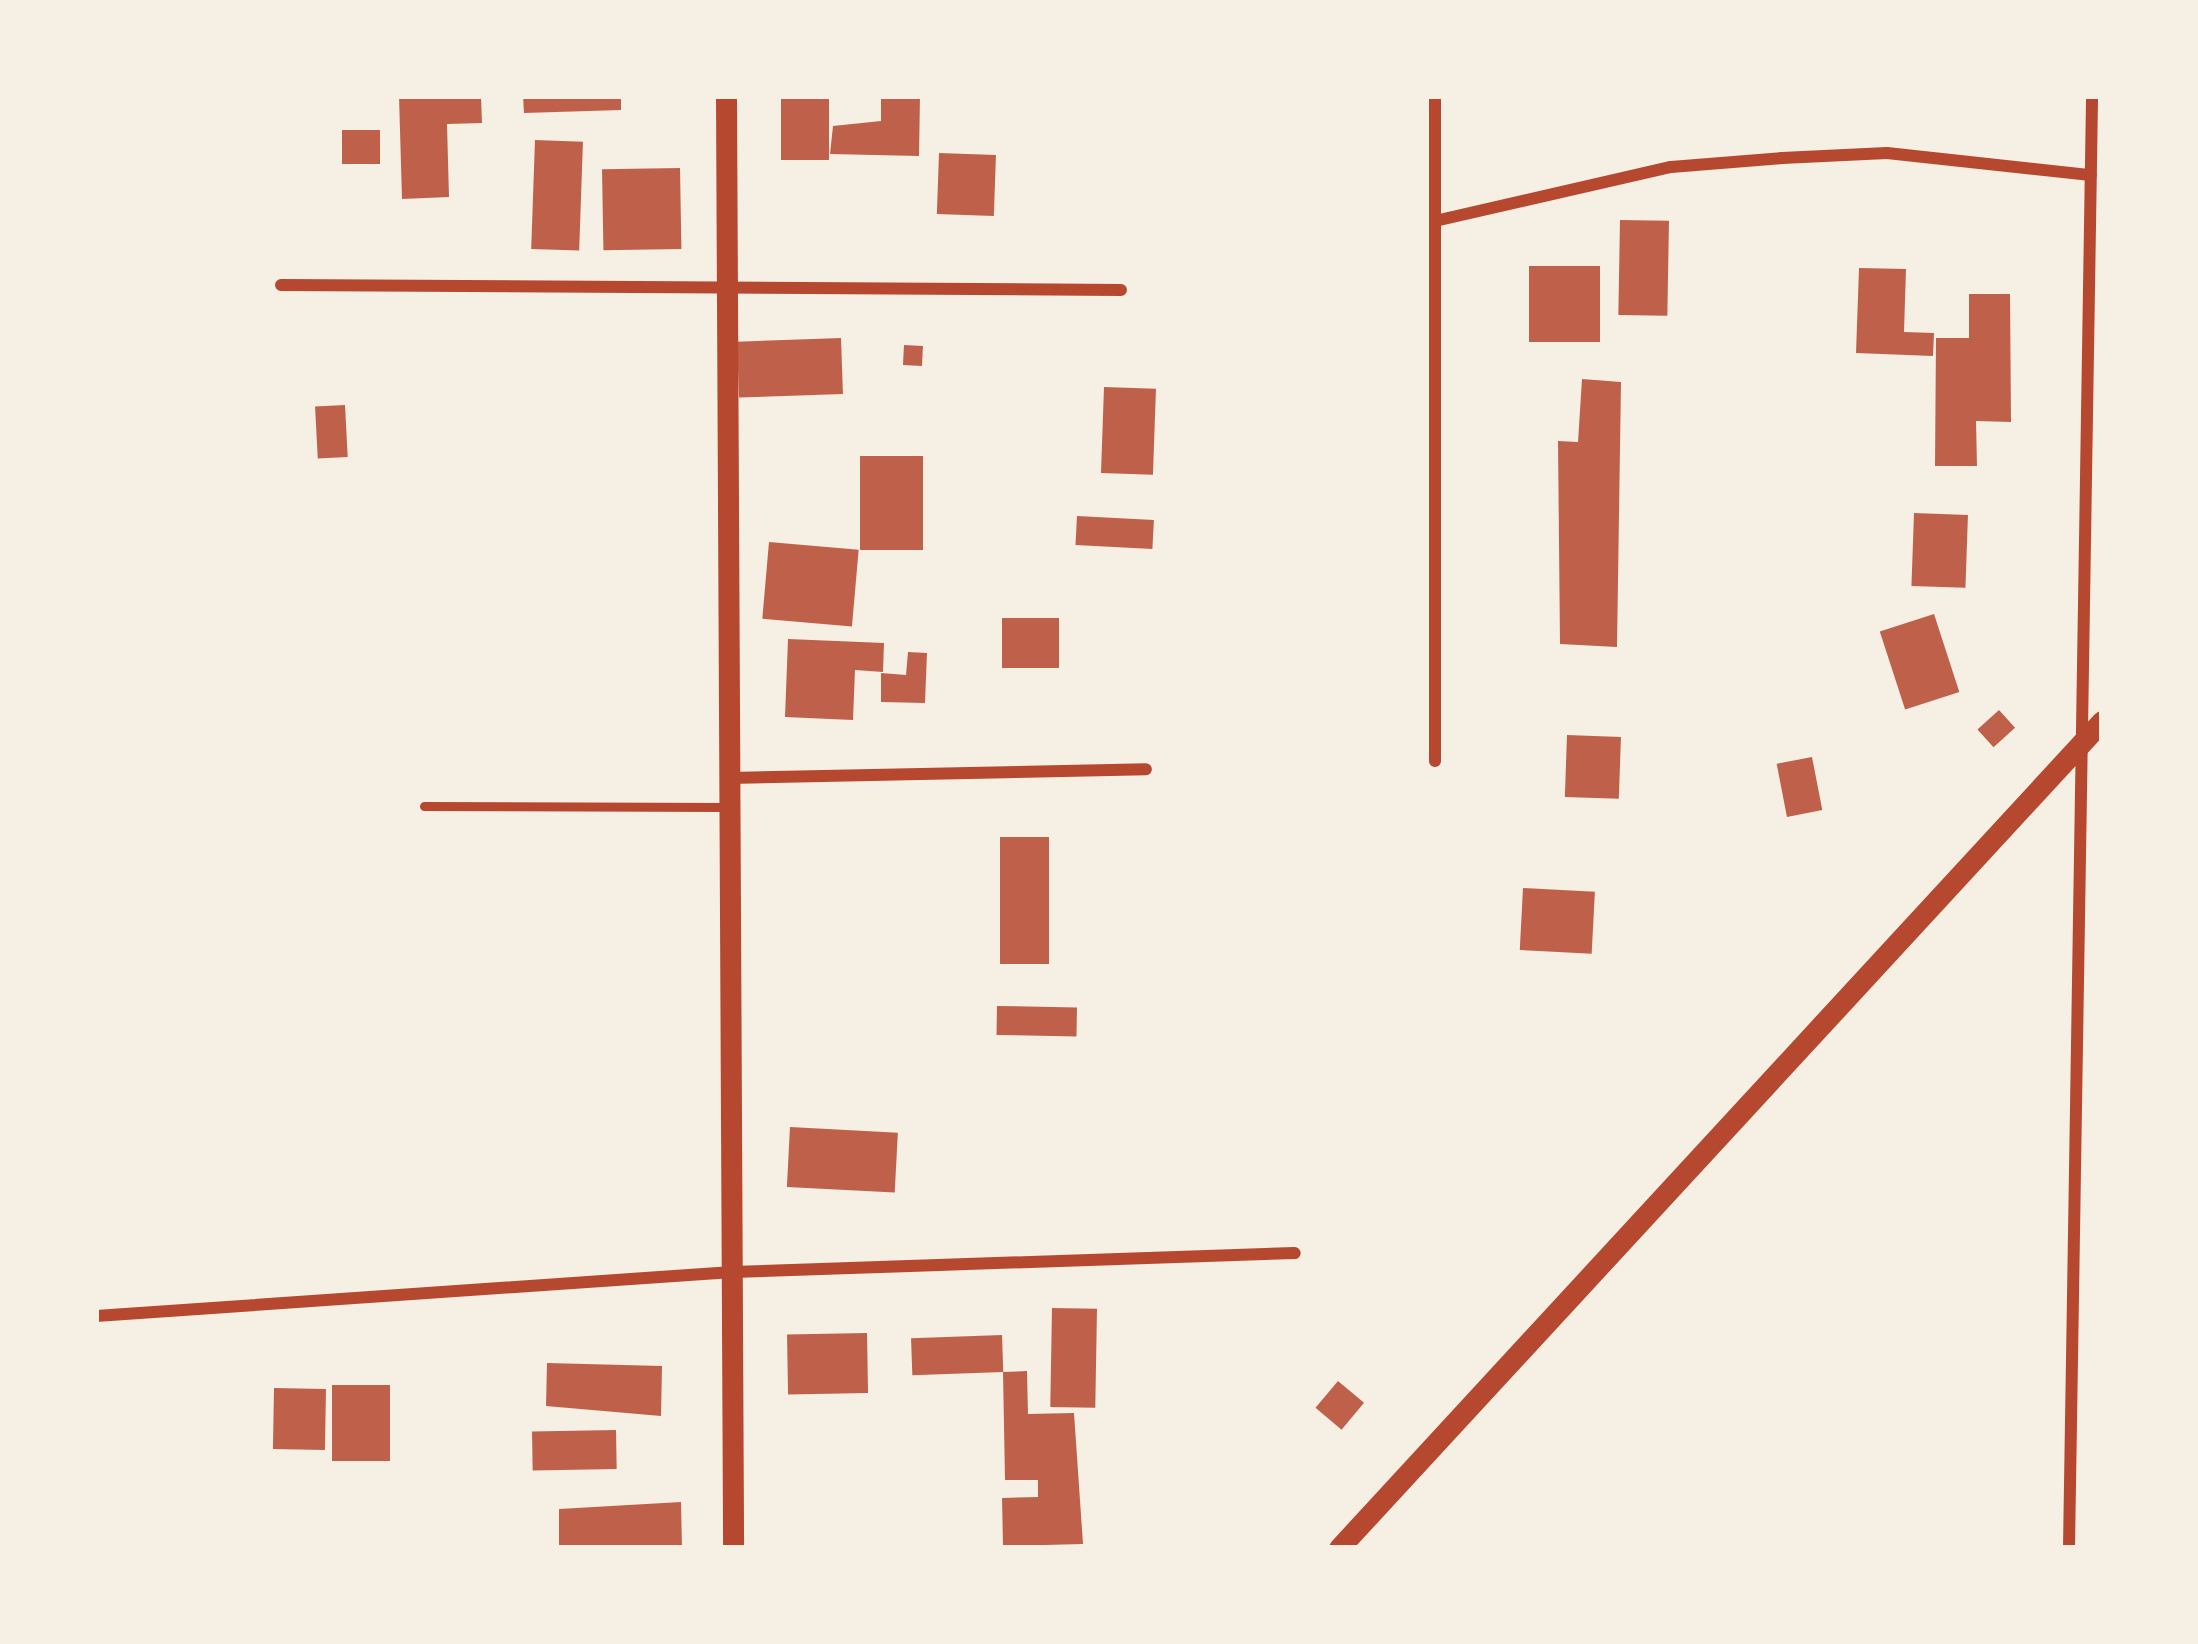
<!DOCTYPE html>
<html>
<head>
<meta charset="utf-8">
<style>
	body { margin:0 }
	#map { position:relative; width:2198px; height:1644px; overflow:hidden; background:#f6efe4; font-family:Poppins,sans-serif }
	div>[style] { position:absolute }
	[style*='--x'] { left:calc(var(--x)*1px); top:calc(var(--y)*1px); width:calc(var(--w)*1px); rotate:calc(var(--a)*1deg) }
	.building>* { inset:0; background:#bf614a; transform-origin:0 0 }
	.service>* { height:9px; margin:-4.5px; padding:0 4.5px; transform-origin:4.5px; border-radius:4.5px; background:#b5482f }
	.minor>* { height:12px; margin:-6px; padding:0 6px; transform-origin:6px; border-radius:6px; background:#b5482f }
	.tertiary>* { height:21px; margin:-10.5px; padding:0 10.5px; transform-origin:10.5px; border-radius:10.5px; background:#b5482f }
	span { translate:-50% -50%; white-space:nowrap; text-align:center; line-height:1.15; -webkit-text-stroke:9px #f6efe4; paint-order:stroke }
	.frame { position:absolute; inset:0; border:99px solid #f6efe4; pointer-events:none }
</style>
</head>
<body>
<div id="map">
	<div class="building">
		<i style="clip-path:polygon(399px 96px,481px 96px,482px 123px,447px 124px,449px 197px,402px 199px)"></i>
		<i style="clip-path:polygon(523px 96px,621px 96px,621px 110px,524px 113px)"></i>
		<i style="left:781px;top:96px;width:48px;height:64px"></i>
		<i style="clip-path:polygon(881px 96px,920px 96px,919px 156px,830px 154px,833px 126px,881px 121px)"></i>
		<i style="left:342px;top:130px;width:38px;height:34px"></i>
		<i style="left:535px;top:140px;width:48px;height:109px;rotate:2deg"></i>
		<i style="left:939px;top:153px;width:57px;height:61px;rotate:2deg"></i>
		<i style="left:680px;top:168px;width:81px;height:78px;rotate:89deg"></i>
		<i style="left:1620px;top:220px;width:49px;height:95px;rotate:1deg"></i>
		<i style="left:1529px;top:266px;width:71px;height:76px"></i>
		<i style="clip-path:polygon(1859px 268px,1906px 269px,1904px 332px,1934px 333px,1933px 356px,1856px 353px)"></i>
		<i style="clip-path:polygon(1969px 294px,2010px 294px,2011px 422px,1976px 421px,1977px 466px,1935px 466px,1936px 338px,1969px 338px)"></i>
		<i style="left:841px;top:338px;width:56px;height:104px;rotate:88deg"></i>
		<i style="left:904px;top:345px;width:19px;height:20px;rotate:3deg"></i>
		<i style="clip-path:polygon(1582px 379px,1621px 382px,1617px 647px,1560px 644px,1558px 441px,1578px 442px)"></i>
		<i style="left:1104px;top:387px;width:52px;height:86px;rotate:2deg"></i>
		<i style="left:345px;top:405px;width:52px;height:30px;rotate:87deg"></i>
		<i style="left:860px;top:456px;width:63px;height:94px"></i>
		<i style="left:1914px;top:513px;width:54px;height:73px;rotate:2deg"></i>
		<i style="left:1077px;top:516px;width:77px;height:29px;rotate:3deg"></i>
		<i style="left:769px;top:542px;width:90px;height:77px;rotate:5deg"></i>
		<i style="left:1934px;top:614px;width:82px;height:57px;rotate:72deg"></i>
		<i style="left:1002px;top:618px;width:57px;height:50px"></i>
		<i style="clip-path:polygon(788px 639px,884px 643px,883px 672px,855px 670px,853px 720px,785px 717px)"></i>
		<i style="clip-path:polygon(908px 652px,927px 653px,925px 703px,881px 702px,881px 673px,906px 675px)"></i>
		<i style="left:1999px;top:710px;width:24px;height:29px;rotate:48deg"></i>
		<i style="left:1567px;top:735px;width:54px;height:62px;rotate:2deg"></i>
		<i style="left:1812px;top:757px;width:54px;height:36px;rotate:79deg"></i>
		<i style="left:1000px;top:837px;width:49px;height:127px"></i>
		<i style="left:1523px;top:888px;width:72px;height:62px;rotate:3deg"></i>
		<i style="left:997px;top:1006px;width:80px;height:29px;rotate:1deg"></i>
		<i style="left:790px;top:1127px;width:108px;height:60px;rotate:3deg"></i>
		<i style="left:1052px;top:1308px;width:45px;height:99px;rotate:1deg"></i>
		<i style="left:867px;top:1333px;width:60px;height:80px;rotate:89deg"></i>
		<i style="left:1002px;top:1335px;width:37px;height:91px;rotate:88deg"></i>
		<i style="clip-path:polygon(547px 1363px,662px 1366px,661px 1416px,546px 1406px)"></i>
		<i style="clip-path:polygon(1027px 1371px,1028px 1414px,1074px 1413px,1083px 1544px,1003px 1546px,1002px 1498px,1038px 1497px,1038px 1480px,1005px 1480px,1003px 1372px)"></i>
		<i style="left:1338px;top:1381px;width:34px;height:35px;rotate:40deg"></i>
		<i style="left:332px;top:1385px;width:58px;height:76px"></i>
		<i style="left:274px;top:1388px;width:52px;height:61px;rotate:1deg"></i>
		<i style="left:616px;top:1430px;width:39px;height:84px;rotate:89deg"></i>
		<i style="clip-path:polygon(681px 1502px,682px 1548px,559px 1548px,559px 1509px)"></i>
	</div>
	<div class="service">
		<i style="--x:424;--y:806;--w:305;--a:0.2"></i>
	</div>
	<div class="minor">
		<i style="--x:1435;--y:221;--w:242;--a:-12.9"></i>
		<i style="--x:1671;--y:167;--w:111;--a:-4.6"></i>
		<i style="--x:1782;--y:158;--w:105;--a:-2.7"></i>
		<i style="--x:1887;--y:153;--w:205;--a:6.2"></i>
		<i style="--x:281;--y:285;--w:840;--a:0.34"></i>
		<i style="--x:1435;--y:761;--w:665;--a:-90"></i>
		<i style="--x:729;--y:778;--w:417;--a:-1.2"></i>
		<i style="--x:96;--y:1316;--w:638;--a:-3.96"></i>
		<i style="--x:732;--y:1272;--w:563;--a:-1.93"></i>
		<i style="--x:2069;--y:1548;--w:1452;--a:-89.09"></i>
	</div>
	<div class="tertiary">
		<i style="--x:726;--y:96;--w:1452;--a:89.72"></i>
		<i style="--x:1339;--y:1548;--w:1125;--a:-47.31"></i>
	</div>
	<div class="frame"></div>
</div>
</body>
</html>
